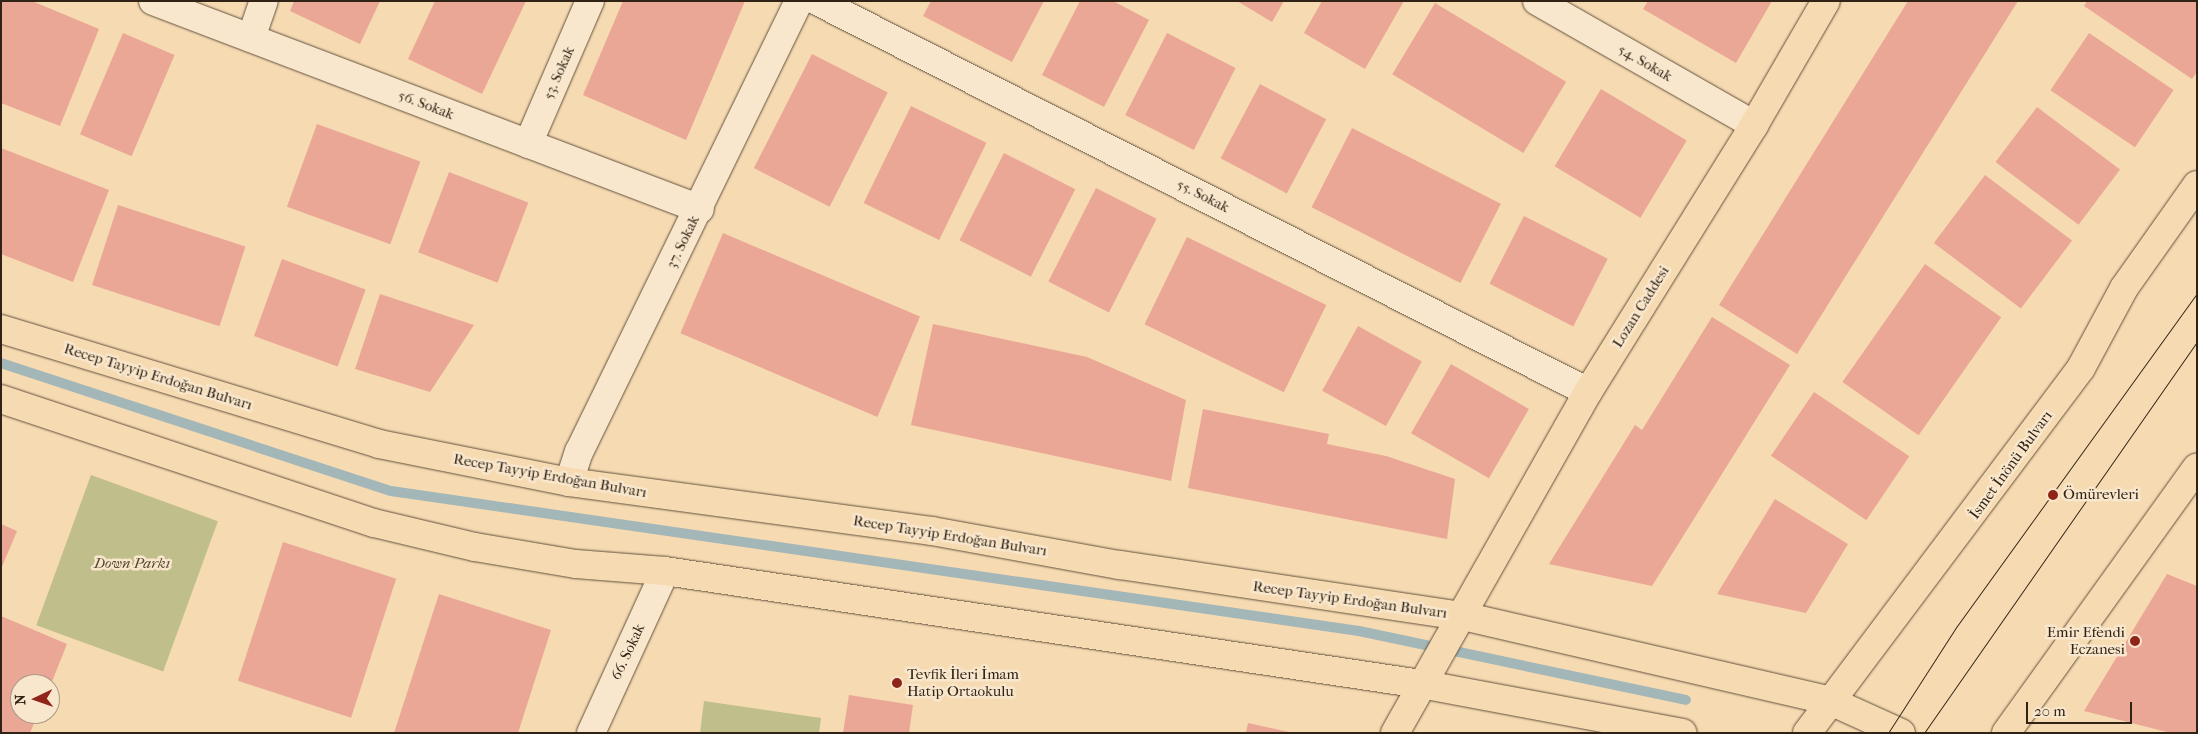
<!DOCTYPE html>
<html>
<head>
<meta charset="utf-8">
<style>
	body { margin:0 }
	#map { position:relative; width:2198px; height:734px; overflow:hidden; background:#f6dab2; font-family:"IM FELL French Canon",serif }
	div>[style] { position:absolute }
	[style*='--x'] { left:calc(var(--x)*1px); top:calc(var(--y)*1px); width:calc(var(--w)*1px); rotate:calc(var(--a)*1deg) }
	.green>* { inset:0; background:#c0be8a; transform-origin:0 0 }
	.stream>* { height:10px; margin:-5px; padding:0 5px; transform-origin:5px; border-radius:5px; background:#a3b7b9 }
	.building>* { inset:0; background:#eba796; transform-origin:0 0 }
	.roads { filter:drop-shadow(0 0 1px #62513d) drop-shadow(0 0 1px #62513d) }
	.minor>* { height:28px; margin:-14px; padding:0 14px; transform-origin:14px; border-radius:14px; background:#f9e7cd }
	.major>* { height:28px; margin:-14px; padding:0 14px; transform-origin:14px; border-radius:14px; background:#f6dab2 }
	.tram>* { height:1px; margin:-0.5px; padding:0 0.5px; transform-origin:0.5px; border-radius:0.5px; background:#302316 }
	.dots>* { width:14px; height:14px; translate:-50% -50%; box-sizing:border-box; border:2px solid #f9e7cd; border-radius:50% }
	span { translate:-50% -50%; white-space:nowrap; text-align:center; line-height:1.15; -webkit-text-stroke:5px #f9e7cd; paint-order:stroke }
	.street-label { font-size:15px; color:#302316 }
	.poi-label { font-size:15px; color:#302316 }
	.left { translate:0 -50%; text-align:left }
	.right { translate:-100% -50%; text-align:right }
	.park-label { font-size:15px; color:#544a33; font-style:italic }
	.frame { position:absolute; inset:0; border:2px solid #302316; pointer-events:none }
	.north { position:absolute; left:10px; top:674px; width:50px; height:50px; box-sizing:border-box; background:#f9e7cd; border:1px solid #a99984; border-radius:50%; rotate:267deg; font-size:14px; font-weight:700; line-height:20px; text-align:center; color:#302316 }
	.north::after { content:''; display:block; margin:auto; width:18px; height:22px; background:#8f2418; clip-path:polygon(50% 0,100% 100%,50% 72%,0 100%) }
	.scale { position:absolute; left:2026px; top:702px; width:106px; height:22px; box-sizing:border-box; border:2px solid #302316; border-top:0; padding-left:6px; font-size:15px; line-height:18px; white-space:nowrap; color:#302316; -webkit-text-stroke:4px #f9e7cd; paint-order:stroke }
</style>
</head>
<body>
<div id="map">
	<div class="green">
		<i style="left:91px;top:475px;width:135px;height:160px;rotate:20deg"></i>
		<i style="clip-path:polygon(704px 701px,821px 718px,819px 733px,700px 733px)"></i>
	</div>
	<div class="stream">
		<i style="--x:1;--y:363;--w:410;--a:18.2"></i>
		<i style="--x:391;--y:491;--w:978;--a:8.23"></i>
		<i style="--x:1359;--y:631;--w:334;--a:11.9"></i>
	</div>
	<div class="building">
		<i style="clip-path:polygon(1px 1px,32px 1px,99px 29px,60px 126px,1px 103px)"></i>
		<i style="clip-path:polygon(294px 1px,380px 1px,360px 44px,290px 11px)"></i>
		<i style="clip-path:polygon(435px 1px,526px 1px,482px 94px,408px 59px)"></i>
		<i style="clip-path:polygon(623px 1px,745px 1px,686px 140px,583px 95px)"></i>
		<i style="clip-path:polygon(931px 1px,1044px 1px,1012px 62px,923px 16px)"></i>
		<i style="clip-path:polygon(1080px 1px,1113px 1px,1149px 20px,1104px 107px,1042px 75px)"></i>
		<i style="clip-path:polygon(1237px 1px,1284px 1px,1272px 22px)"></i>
		<i style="clip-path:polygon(1322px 1px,1404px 1px,1365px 69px,1304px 33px)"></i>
		<i style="clip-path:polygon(1648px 1px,1772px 1px,1736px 63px,1643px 9px)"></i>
		<i style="clip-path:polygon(1908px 1px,2018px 1px,1797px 354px,1719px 305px)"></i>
		<i style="clip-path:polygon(2087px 1px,2197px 1px,2197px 72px,2192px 79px,2084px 6px)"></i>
		<i style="left:1435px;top:3px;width:153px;height:83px;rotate:31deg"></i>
		<i style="left:123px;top:33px;width:56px;height:110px;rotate:23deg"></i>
		<i style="left:1167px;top:33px;width:77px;height:92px;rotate:27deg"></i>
		<i style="left:2089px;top:33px;width:102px;height:69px;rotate:34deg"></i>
		<i style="left:812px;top:54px;width:85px;height:128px;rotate:27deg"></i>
		<i style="left:1260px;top:84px;width:75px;height:84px;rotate:28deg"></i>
		<i style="left:1601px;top:89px;width:100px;height:90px;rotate:31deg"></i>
		<i style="left:911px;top:106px;width:84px;height:108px;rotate:26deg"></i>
		<i style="left:2037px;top:107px;width:104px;height:69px;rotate:37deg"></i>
		<i style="left:317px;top:124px;width:110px;height:88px;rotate:20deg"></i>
		<i style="left:1352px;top:128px;width:167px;height:89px;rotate:27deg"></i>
		<i style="clip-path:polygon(1px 148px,109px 190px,73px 282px,1px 254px)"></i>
		<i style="left:1004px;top:153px;width:80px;height:98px;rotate:27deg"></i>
		<i style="left:449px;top:172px;width:85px;height:86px;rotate:21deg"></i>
		<i style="left:1985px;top:175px;width:109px;height:85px;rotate:37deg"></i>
		<i style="left:1096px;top:188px;width:68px;height:105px;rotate:27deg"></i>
		<i style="left:118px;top:205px;width:134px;height:84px;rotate:18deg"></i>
		<i style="left:1524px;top:216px;width:94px;height:76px;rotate:27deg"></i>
		<i style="left:723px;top:233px;width:214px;height:109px;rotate:23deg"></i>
		<i style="left:1187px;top:237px;width:155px;height:97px;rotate:26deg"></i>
		<i style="left:282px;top:259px;width:89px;height:82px;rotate:20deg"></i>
		<i style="left:1925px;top:264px;width:93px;height:144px;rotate:35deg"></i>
		<i style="clip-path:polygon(380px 294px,474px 325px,430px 392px,355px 369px)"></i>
		<i style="clip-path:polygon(1712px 317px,1790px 365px,1652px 586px,1549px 564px,1635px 425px,1642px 430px)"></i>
		<i style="clip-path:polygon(933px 324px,1087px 357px,1186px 400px,1171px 481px,911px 425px)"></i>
		<i style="left:1358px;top:326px;width:73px;height:74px;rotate:29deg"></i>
		<i style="left:1451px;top:364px;width:90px;height:80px;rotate:30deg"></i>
		<i style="left:1814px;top:392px;width:115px;height:77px;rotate:34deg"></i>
		<i style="clip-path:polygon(1203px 409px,1329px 434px,1327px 444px,1386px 456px,1455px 479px,1447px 539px,1188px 488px)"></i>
		<i style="clip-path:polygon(1775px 499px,1848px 544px,1806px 613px,1717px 594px)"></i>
		<i style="clip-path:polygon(1px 524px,17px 531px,1px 569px)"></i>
		<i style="left:283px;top:542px;width:119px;height:146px;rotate:18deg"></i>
		<i style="clip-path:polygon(2167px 574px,2197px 586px,2197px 733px,2171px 733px,2084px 711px)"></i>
		<i style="clip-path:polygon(439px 594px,551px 630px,518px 733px,394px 733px)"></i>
		<i style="clip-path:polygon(1px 616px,67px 644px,51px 684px,20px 684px,20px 714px,38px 714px,30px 733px,1px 733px)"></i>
		<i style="clip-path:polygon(849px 695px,913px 705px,909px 733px,843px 733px)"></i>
		<i style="clip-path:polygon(1248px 723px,1289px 732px,1289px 733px,1246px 733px)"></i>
	</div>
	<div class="roads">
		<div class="minor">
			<i style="--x:153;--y:1;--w:585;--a:20.82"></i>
			<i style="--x:817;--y:1;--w:864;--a:26.89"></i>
			<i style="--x:1537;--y:1;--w:250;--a:29.7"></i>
			<i style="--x:251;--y:38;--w:39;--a:-71"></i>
			<i style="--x:528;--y:144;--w:156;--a:-66.6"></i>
			<i style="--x:569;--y:482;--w:32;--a:-72"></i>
			<i style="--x:579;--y:452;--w:502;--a:-64"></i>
			<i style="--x:591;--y:733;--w:178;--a:-65.4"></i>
		</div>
		<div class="major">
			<i style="--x:1;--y:329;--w:395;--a:16.9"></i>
			<i style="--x:379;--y:444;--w:194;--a:11.3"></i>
			<i style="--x:569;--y:482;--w:366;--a:7.7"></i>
			<i style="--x:932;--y:531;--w:191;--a:10.3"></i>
			<i style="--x:1120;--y:565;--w:347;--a:8.5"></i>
			<i style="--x:1463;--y:616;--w:375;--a:13"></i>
			<i style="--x:1828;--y:700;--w:80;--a:24.3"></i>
			<i style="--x:1;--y:399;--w:393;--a:18.4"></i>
			<i style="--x:374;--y:523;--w:104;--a:13.4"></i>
			<i style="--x:475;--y:547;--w:102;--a:9.6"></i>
			<i style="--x:576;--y:564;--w:89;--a:4.5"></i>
			<i style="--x:665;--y:571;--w:764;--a:8.5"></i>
			<i style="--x:1421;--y:684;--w:266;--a:10.6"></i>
			<i style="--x:1395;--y:733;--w:392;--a:-60.5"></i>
			<i style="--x:1588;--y:392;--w:314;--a:-58.1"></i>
			<i style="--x:1754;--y:125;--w:143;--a:-59.9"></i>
			<i style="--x:1807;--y:733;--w:456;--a:-53.1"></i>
			<i style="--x:2081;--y:368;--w:91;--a:-61.7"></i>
			<i style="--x:2124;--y:288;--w:126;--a:-54.7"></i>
			<i style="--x:2006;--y:733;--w:327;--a:-54.3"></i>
		</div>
	</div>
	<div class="tram">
		<i style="--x:1888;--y:733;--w:127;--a:-57.2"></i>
		<i style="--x:1957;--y:626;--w:410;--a:-54.2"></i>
		<i style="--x:1924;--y:733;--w:478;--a:-55.1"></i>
	</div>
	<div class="dots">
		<i style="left:2053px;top:495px;background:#8f2418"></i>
		<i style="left:2135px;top:641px;background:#8f2418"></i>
		<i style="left:897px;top:683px;background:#8f2418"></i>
	</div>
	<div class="street-label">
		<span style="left:1645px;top:63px;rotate:30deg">54. Sokak</span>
		<span style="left:559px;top:73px;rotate:-66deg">53. Sokak</span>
		<span style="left:426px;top:105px;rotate:21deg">56. Sokak</span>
		<span style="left:1203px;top:196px;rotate:27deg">55. Sokak</span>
		<span style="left:683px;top:242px;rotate:-64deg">37. Sokak</span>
		<span style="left:1641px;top:307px;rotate:-58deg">Lozan Caddesi</span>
		<span style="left:158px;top:377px;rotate:17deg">Recep Tayyip Erdoğan Bulvarı</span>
		<span style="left:2011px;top:465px;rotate:-54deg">İsmet İnönü Bulvarı</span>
		<span style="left:550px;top:476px;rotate:10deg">Recep Tayyip Erdoğan Bulvarı</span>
		<span style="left:950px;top:536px;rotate:9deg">Recep Tayyip Erdoğan Bulvarı</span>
		<span style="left:1350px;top:600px;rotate:8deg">Recep Tayyip Erdoğan Bulvarı</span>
		<span style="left:628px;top:652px;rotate:-65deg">66. Sokak</span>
	</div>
	<div class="poi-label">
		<span class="left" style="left:2063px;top:495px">Ömürevleri</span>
		<span class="right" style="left:2125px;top:641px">Emir Efendi<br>Eczanesi</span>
		<span class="left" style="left:907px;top:683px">Tevfik İleri İmam<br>Hatip Ortaokulu</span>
	</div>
	<div class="park-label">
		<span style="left:132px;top:564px">Down Parkı</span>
	</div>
	<div class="frame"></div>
	<div class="north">N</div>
	<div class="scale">20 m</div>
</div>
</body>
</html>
